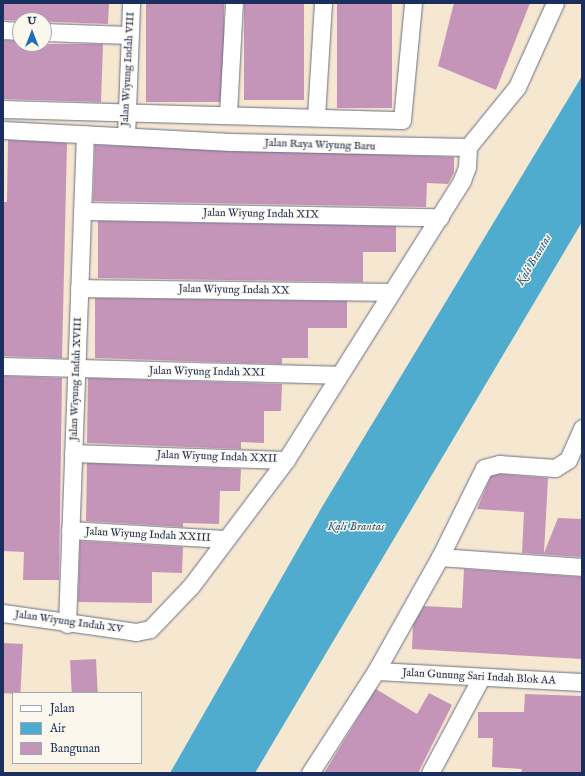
<!DOCTYPE html>
<html>
<head>
<meta charset="utf-8">
<style>
	body { margin:0 }
	#map { position:relative; width:585px; height:776px; overflow:hidden; background:#f6e7d1; font-family:"IM FELL English",serif }
	div>[style] { position:absolute }
	[style*='--x'] { left:calc(var(--x)*1px); top:calc(var(--y)*1px); width:calc(var(--w)*1px); rotate:calc(var(--a)*1deg) }
	.water>* { inset:0; background:#50acce }
	.building>* { inset:0; background:#c495b8; transform-origin:0 0 }
	.roads { filter:drop-shadow(0 0 1px #686f86) drop-shadow(0 0 1px #686f86) }
	.street>* { height:17px; margin:-8.5px; padding:0 8.5px; transform-origin:8.5px; border-radius:8.5px; background:#fff }
	span { translate:-50% -50%; white-space:nowrap; text-align:center; line-height:1.15; -webkit-text-stroke:3px #fbf7ec; paint-order:stroke }
	.street-label { font-size:11px; color:#1b2f5e }
	.water-label { font-size:12px; color:#2e5b85; font-style:italic }
	.frame { position:absolute; inset:0; border:4px solid #1b2f5e; pointer-events:none }
	.legend { position:absolute; left:12px; top:692px; width:130px; height:72px; box-sizing:border-box; background:#fbf7ec; border:1px solid #a1a7b3; margin:0; padding:5px 7px; list-style:none; font-size:12px; color:#1b2f5e }
	.legend li { display:flex; align-items:center; gap:8px; height:20px }
	.legend b { width:20px; border:1px solid #a1a7b3 }
	.north { position:absolute; left:12px; top:12px; width:40px; height:40px; box-sizing:border-box; background:#fbf7ec; border:1px solid #a1a7b3; border-radius:50%; rotate:0deg; font-size:11px; font-weight:700; line-height:16px; text-align:center; color:#1b2f5e }
	.north::after { content:''; display:block; margin:auto; width:14px; height:18px; background:#1f6fb2; clip-path:polygon(50% 0,100% 100%,50% 72%,0 100%) }
</style>
</head>
<body>
<div id="map">
	<div class="water">
		<i style="clip-path:polygon(582px 76px,582px 222px,255px 773px,170px 773px,322px 507px)"></i>
	</div>
	<div class="building">
		<i style="clip-path:polygon(3px 3px,109px 3px,108px 24px,3px 20px)"></i>
		<i style="left:146px;top:3px;width:78px;height:99px"></i>
		<i style="left:244px;top:3px;width:60px;height:97px"></i>
		<i style="left:337px;top:3px;width:55px;height:105px"></i>
		<i style="clip-path:polygon(454px 3px,530px 3px,496px 90px,438px 66px)"></i>
		<i style="clip-path:polygon(3px 40px,20px 41px,20px 44px,103px 44px,101px 102px,3px 99px)"></i>
		<i style="clip-path:polygon(8px 140px,67px 143px,62px 358px,3px 356px,3px 202px,7px 202px)"></i>
		<i style="clip-path:polygon(95px 145px,454px 157px,454px 173px,448px 184px,427px 183px,426px 207px,93px 201px)"></i>
		<i style="clip-path:polygon(98px 221px,396px 226px,396px 252px,363px 252px,363px 282px,98px 278px)"></i>
		<i style="clip-path:polygon(95px 298px,347px 301px,347px 328px,308px 328px,308px 358px,282px 358px,282px 364px,95px 358px)"></i>
		<i style="clip-path:polygon(3px 376px,62px 378px,59px 580px,23px 580px,24px 552px,3px 551px)"></i>
		<i style="clip-path:polygon(88px 378px,282px 384px,281px 411px,264px 411px,264px 443px,241px 442px,241px 449px,87px 443px)"></i>
		<i style="clip-path:polygon(87px 463px,241px 469px,240px 491px,220px 491px,219px 524px,183px 523px,183px 527px,86px 521px)"></i>
		<i style="clip-path:polygon(500px 474px,548px 478px,544px 553px,558px 518px,582px 519px,582px 557px,522px 553px,524px 512px,477px 509px,491px 476px)"></i>
		<i style="clip-path:polygon(80px 541px,183px 547px,182px 573px,152px 572px,152px 603px,78px 602px)"></i>
		<i style="clip-path:polygon(464px 569px,582px 577px,582px 659px,412px 649px,413px 625px,424px 606px,462px 608px)"></i>
		<i style="left:3px;top:643px;width:20px;height:50px;rotate:3deg"></i>
		<i style="left:96px;top:659px;width:34px;height:26px;rotate:87deg"></i>
		<i style="clip-path:polygon(376px 689px,417px 714px,429px 693px,452px 705px,418px 773px,324px 773px)"></i>
		<i style="clip-path:polygon(525px 694px,582px 696px,582px 773px,521px 773px,522px 769px,492px 767px,493px 738px,478px 738px,478px 712px,524px 712px)"></i>
	</div>
	<div class="roads">
		<div class="street">
			<i style="--x:3;--y:30;--w:17;--a:3"></i>
			<i style="--x:44;--y:32;--w:85;--a:2"></i>
			<i style="--x:3;--y:109;--w:399;--a:1.6"></i>
			<i style="--x:402;--y:120;--w:118;--a:-84.6"></i>
			<i style="--x:228;--y:113;--w:110;--a:-86.9"></i>
			<i style="--x:316;--y:117;--w:114;--a:-86.5"></i>
			<i style="--x:3;--y:130;--w:228;--a:3"></i>
			<i style="--x:231;--y:142;--w:237;--a:1.2"></i>
			<i style="--x:468;--y:147;--w:77;--a:-50.8"></i>
			<i style="--x:517;--y:87;--w:92;--a:-65.7"></i>
			<i style="--x:126;--y:136;--w:133;--a:-87.8"></i>
			<i style="--x:82;--y:211;--w:358;--a:1"></i>
			<i style="--x:79;--y:288;--w:310;--a:0.7"></i>
			<i style="--x:3;--y:366;--w:334;--a:1.5"></i>
			<i style="--x:73;--y:453;--w:213;--a:1.9"></i>
			<i style="--x:286;--y:460;--w:331;--a:-57.8"></i>
			<i style="--x:462;--y:180;--w:14;--a:-69"></i>
			<i style="--x:467;--y:167;--w:20;--a:-87"></i>
			<i style="--x:70;--y:530;--w:155;--a:3.3"></i>
			<i style="--x:440;--y:557;--w:142;--a:4"></i>
			<i style="--x:3;--y:613;--w:134;--a:8.1"></i>
			<i style="--x:136;--y:632;--w:14;--a:-12"></i>
			<i style="--x:150;--y:629;--w:59;--a:-46.4"></i>
			<i style="--x:191;--y:586;--w:158;--a:-53"></i>
			<i style="--x:67;--y:624;--w:490;--a:-87.9"></i>
			<i style="--x:376;--y:671;--w:206;--a:3.1"></i>
			<i style="--x:310;--y:773;--w:121;--a:-57.1"></i>
			<i style="--x:376;--y:671;--w:131;--a:-60.7"></i>
			<i style="--x:440;--y:557;--w:99;--a:-63.7"></i>
			<i style="--x:484;--y:468;--w:16;--a:-15"></i>
			<i style="--x:499;--y:464;--w:56;--a:4.1"></i>
			<i style="--x:555;--y:468;--w:15;--a:-32"></i>
			<i style="--x:568;--y:460;--w:35;--a:-66"></i>
			<i style="--x:430;--y:773;--w:108;--a:-61.8"></i>
		</div>
	</div>
	<div class="street-label">
		<span style="left:128px;top:69px;rotate:-87deg">Jalan Wiyung Indah VIII</span>
		<span style="left:320px;top:145px;rotate:2deg">Jalan Raya Wiyung Baru</span>
		<span style="left:261px;top:214px;rotate:1deg">Jalan Wiyung Indah XIX</span>
		<span style="left:234px;top:290px;rotate:1deg">Jalan Wiyung Indah XX</span>
		<span style="left:207px;top:372px;rotate:1deg">Jalan Wiyung Indah XXI</span>
		<span style="left:76px;top:379px;rotate:-88deg">Jalan Wiyung Indah XVIII</span>
		<span style="left:217px;top:457px;rotate:2deg">Jalan Wiyung Indah XXII</span>
		<span style="left:148px;top:535px;rotate:3deg">Jalan Wiyung Indah XXIII</span>
		<span style="left:69px;top:622px;rotate:8deg">Jalan Wiyung Indah XV</span>
		<span style="left:479px;top:677px;rotate:3deg">Jalan Gunung Sari Indah Blok AA</span>
	</div>
	<div class="water-label">
		<span style="left:534px;top:260px;rotate:-59deg">Kali Brantas</span>
		<span style="left:356px;top:527px">Kali Brantas</span>
	</div>
	<div class="frame"></div>
	<ul class="legend">
	<li><b style="height:5px;background:#fff"></b>Jalan</li>
	<li><b style="height:11px;background:#50acce"></b>Air</li>
	<li><b style="height:11px;background:#c495b8"></b>Bangunan</li>
	</ul>
	<div class="north">U</div>
</div>
</body>
</html>
